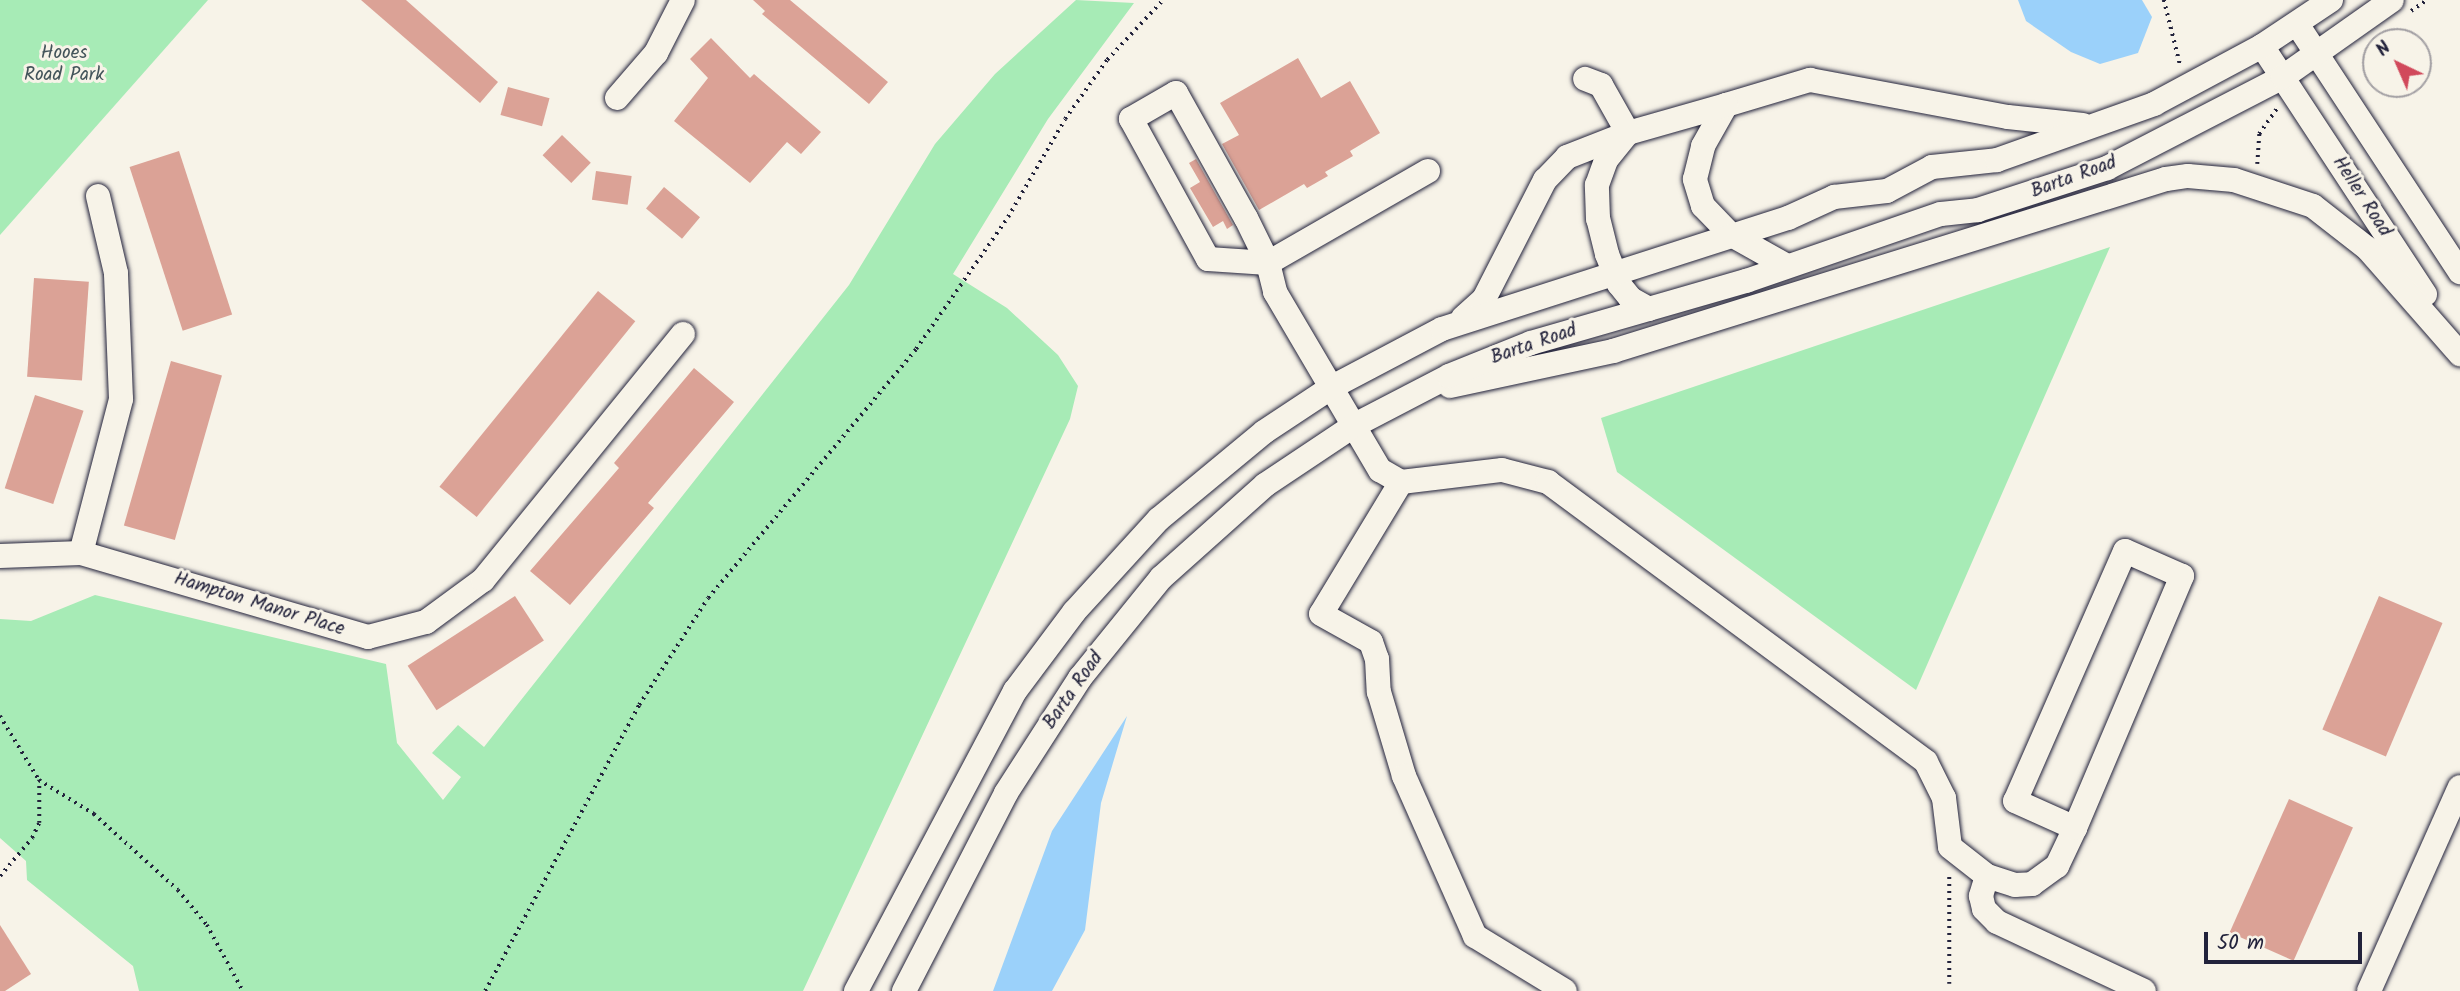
<!DOCTYPE html>
<html>
<head>
<meta charset="utf-8">
<style>
	body { margin:0 }
	#map { position:relative; width:2460px; height:991px; overflow:hidden; background:#f7f3e8; font-family:Kalam,sans-serif }
	div>[style] { position:absolute }
	[style*='--x'] { left:calc(var(--x)*1px); top:calc(var(--y)*1px); width:calc(var(--w)*1px); rotate:calc(var(--a)*1deg) }
	.green>* { inset:0; background:#a7ebb6 }
	.water>* { inset:0; background:#9bd1fa }
	.building>* { inset:0; background:#dba296; transform-origin:0 0 }
	.path>* { height:3.5px; margin-top:-1.75px; transform-origin:0; background:repeating-linear-gradient(90deg,#22223b 0 2px,transparent 0 7px) }
	.roads { filter:drop-shadow(0 0 2px #22223b) drop-shadow(0 0 2px #22223b) }
	.minor>* { height:24px; margin:-12px; padding:0 12px; transform-origin:12px; border-radius:12px; background:#f7f3e8 }
	span { translate:-50% -50%; white-space:nowrap; text-align:center; line-height:1.15; -webkit-text-stroke:6px #f7f3e8; paint-order:stroke }
	.park-label { font-size:19px; color:#43545a }
	.street-label { font-size:19px; color:#22223b }
	.north { position:absolute; left:2362px; top:28px; width:70px; height:70px; box-sizing:border-box; background:#f7f3e8; border:2px solid #a29fa3; border-radius:50%; rotate:316deg; font-size:19px; font-weight:700; line-height:28px; text-align:center; color:#22223b }
	.north::after { content:''; display:block; margin:auto; width:24px; height:32px; background:#d1495b; clip-path:polygon(50% 0,100% 100%,50% 72%,0 100%) }
	.scale { position:absolute; left:2204px; top:932px; width:158px; height:32px; box-sizing:border-box; border:4px solid #22223b; border-top:0; padding-left:9px; font-size:21px; line-height:24px; white-space:nowrap; color:#22223b; -webkit-text-stroke:5px #f7f3e8; paint-order:stroke }
</style>
</head>
<body>
<div id="map">
	<div class="green">
		<i style="clip-path:polygon(0 0,208px 0,0 235px)"></i>
		<i style="clip-path:polygon(1076px 0,1134px 3px,1048px 119px,953px 274px,1007px 308px,1058px 355px,1078px 386px,1070px 419px,803px 991px,139px 991px,133px 966px,27px 880px,26px 861px,0 838px,0 619px,31px 621px,95px 595px,386px 664px,397px 743px,443px 800px,461px 777px,432px 753px,458px 725px,484px 747px,849px 285px,935px 144px,995px 74px)"></i>
		<i style="clip-path:polygon(2110px 247px,1916px 690px,1617px 472px,1601px 418px)"></i>
	</div>
	<div class="water">
		<i style="clip-path:polygon(2018px 0,2142px 0,2152px 17px,2138px 53px,2100px 64px,2071px 52px,2026px 21px)"></i>
		<i style="clip-path:polygon(1127px 716px,1101px 803px,1085px 930px,1052px 991px,993px 991px,1052px 831px)"></i>
	</div>
	<div class="building">
		<i style="clip-path:polygon(361px 0,406px 0,498px 82px,480px 103px)"></i>
		<i style="clip-path:polygon(753px 0,790px 0,888px 82px,869px 104px,762px 14px,765px 11px)"></i>
		<i style="clip-path:polygon(711px 38px,750px 78px,754px 74px,821px 132px,801px 154px,787px 142px,750px 183px,674px 121px,708px 78px,690px 59px)"></i>
		<i style="clip-path:polygon(1298px 58px,1321px 98px,1350px 81px,1380px 133px,1350px 151px,1353px 156px,1325px 172px,1328px 176px,1307px 188px,1304px 184px,1259px 210px,1222px 144px,1239px 135px,1220px 103px)"></i>
		<i style="left:508px;top:87px;width:43px;height:29px;rotate:15deg"></i>
		<i style="left:562px;top:135px;width:40px;height:28px;rotate:44deg"></i>
		<i style="left:179px;top:151px;width:172px;height:52px;rotate:72deg"></i>
		<i style="clip-path:polygon(1196px 159px,1233px 225px,1227px 229px,1223px 221px,1213px 227px,1190px 188px,1200px 182px,1189px 163px)"></i>
		<i style="left:596px;top:171px;width:36px;height:29px;rotate:8deg"></i>
		<i style="left:664px;top:187px;width:47px;height:28px;rotate:40deg"></i>
		<i style="left:34px;top:278px;width:55px;height:99px;rotate:4deg"></i>
		<i style="left:598px;top:291px;width:48px;height:252px;rotate:39deg"></i>
		<i style="left:171px;top:361px;width:53px;height:171px;rotate:16deg"></i>
		<i style="clip-path:polygon(694px 368px,734px 402px,648px 503px,654px 508px,570px 605px,530px 571px,619px 468px,614px 463px)"></i>
		<i style="left:35px;top:395px;width:51px;height:98px;rotate:18deg"></i>
		<i style="left:515px;top:596px;width:53px;height:128px;rotate:57deg"></i>
		<i style="left:2379px;top:596px;width:69px;height:145px;rotate:23deg"></i>
		<i style="left:2289px;top:799px;width:70px;height:146px;rotate:24deg"></i>
		<i style="clip-path:polygon(0 925px,31px 974px,5px 991px,0 991px)"></i>
	</div>
	<div class="path">
		<i style="--x:2164;--y:0;--w:66;--a:76"></i>
		<i style="--x:2411;--y:11;--w:19;--a:-35"></i>
		<i style="--x:2257;--y:164;--w:30;--a:-86"></i>
		<i style="--x:2259;--y:134;--w:32;--a:-55"></i>
		<i style="--x:0;--y:716;--w:75;--a:58.6"></i>
		<i style="--x:39;--y:780;--w:65;--a:31.7"></i>
		<i style="--x:94;--y:814;--w:113;--a:42.1"></i>
		<i style="--x:178;--y:890;--w:45;--a:50.4"></i>
		<i style="--x:207;--y:925;--w:75;--a:61.4"></i>
		<i style="--x:0;--y:876;--w:50;--a:-49.9"></i>
		<i style="--x:32;--y:838;--w:17;--a:-65"></i>
		<i style="--x:39;--y:823;--w:43;--a:-90"></i>
		<i style="--x:1949;--y:984;--w:110;--a:-90"></i>
		<i style="--x:485;--y:991;--w:325;--a:-61.7"></i>
		<i style="--x:639;--y:705;--w:127;--a:-57.2"></i>
		<i style="--x:708;--y:598;--w:324;--a:-50.1"></i>
		<i style="--x:916;--y:349;--w:161;--a:-55.1"></i>
		<i style="--x:1008;--y:217;--w:113;--a:-59.8"></i>
		<i style="--x:1065;--y:119;--w:72;--a:-54.6"></i>
		<i style="--x:1107;--y:60;--w:82;--a:-47"></i>
	</div>
	<div class="roads">
		<div class="minor">
			<i style="--x:2297;--y:24;--w:297;--a:56.7"></i>
			<i style="--x:2262;--y:46;--w:297;--a:56.7"></i>
			<i style="--x:617;--y:98;--w:60;--a:-49.1"></i>
			<i style="--x:656;--y:53;--w:59;--a:-63"></i>
			<i style="--x:1428;--y:171;--w:185;--a:150.1"></i>
			<i style="--x:1268;--y:263;--w:60;--a:-176.2"></i>
			<i style="--x:1208;--y:259;--w:160;--a:-118.8"></i>
			<i style="--x:1131;--y:119;--w:52;--a:-30"></i>
			<i style="--x:1176;--y:93;--w:143;--a:60.8"></i>
			<i style="--x:1246;--y:218;--w:50;--a:63.9"></i>
			<i style="--x:1268;--y:263;--w:30;--a:76"></i>
			<i style="--x:1275;--y:292;--w:207;--a:59.5"></i>
			<i style="--x:1380;--y:470;--w:24;--a:30"></i>
			<i style="--x:1401;--y:482;--w:102;--a:-6.8"></i>
			<i style="--x:1502;--y:470;--w:48;--a:14.6"></i>
			<i style="--x:1548;--y:482;--w:470;--a:36.5"></i>
			<i style="--x:1926;--y:762;--w:40;--a:63.4"></i>
			<i style="--x:1944;--y:798;--w:49;--a:83"></i>
			<i style="--x:1950;--y:847;--w:47;--a:38.1"></i>
			<i style="--x:1987;--y:876;--w:29;--a:18"></i>
			<i style="--x:2015;--y:885;--w:17;--a:-3"></i>
			<i style="--x:2032;--y:884;--w:31;--a:-36"></i>
			<i style="--x:2057;--y:866;--w:42;--a:-64.7"></i>
			<i style="--x:2075;--y:828;--w:274;--a:-67"></i>
			<i style="--x:2182;--y:576;--w:62;--a:-156.3"></i>
			<i style="--x:2125;--y:551;--w:273;--a:113.7"></i>
			<i style="--x:2015;--y:801;--w:66;--a:24.2"></i>
			<i style="--x:1787;--y:266;--w:65;--a:-150.7"></i>
			<i style="--x:1730;--y:234;--w:39;--a:-134"></i>
			<i style="--x:1703;--y:206;--w:28;--a:-107"></i>
			<i style="--x:1695;--y:179;--w:34;--a:-76"></i>
			<i style="--x:1703;--y:146;--w:47;--a:-60.7"></i>
			<i style="--x:1726;--y:105;--w:88;--a:-16.6"></i>
			<i style="--x:1810;--y:80;--w:201;--a:10.6"></i>
			<i style="--x:2008;--y:117;--w:75;--a:6.1"></i>
			<i style="--x:1649;--y:309;--w:21;--a:-151"></i>
			<i style="--x:1631;--y:299;--w:19;--a:-129"></i>
			<i style="--x:1619;--y:284;--w:32;--a:-112"></i>
			<i style="--x:1607;--y:254;--w:36;--a:-104"></i>
			<i style="--x:1598;--y:219;--w:34;--a:-92"></i>
			<i style="--x:1597;--y:185;--w:27;--a:-70"></i>
			<i style="--x:1606;--y:160;--w:35;--a:-51"></i>
			<i style="--x:1628;--y:133;--w:102;--a:-15.9"></i>
			<i style="--x:1463;--y:318;--w:28;--a:-42"></i>
			<i style="--x:1484;--y:299;--w:134;--a:-62.9"></i>
			<i style="--x:1545;--y:180;--w:32;--a:-46"></i>
			<i style="--x:1567;--y:157;--w:66;--a:-21.5"></i>
			<i style="--x:1628;--y:133;--w:55;--a:-119.4"></i>
			<i style="--x:1601;--y:85;--w:17;--a:-159"></i>
			<i style="--x:1450;--y:386;--w:167;--a:-12.1"></i>
			<i style="--x:1613;--y:351;--w:579;--a:-17.28"></i>
			<i style="--x:2166;--y:179;--w:22;--a:-8"></i>
			<i style="--x:2188;--y:176;--w:46;--a:5"></i>
			<i style="--x:2234;--y:180;--w:83;--a:18.2"></i>
			<i style="--x:2313;--y:206;--w:70;--a:38"></i>
			<i style="--x:2368;--y:249;--w:140;--a:48.8"></i>
			<i style="--x:1401;--y:482;--w:154;--a:121.2"></i>
			<i style="--x:1321;--y:614;--w:57;--a:29.2"></i>
			<i style="--x:1371;--y:642;--w:18;--a:71"></i>
			<i style="--x:1377;--y:659;--w:33;--a:87"></i>
			<i style="--x:1379;--y:692;--w:88;--a:73.4"></i>
			<i style="--x:1404;--y:776;--w:175;--a:66.1"></i>
			<i style="--x:1475;--y:936;--w:105;--a:31.4"></i>
			<i style="--x:81;--y:553;--w:159;--a:-75.4"></i>
			<i style="--x:121;--y:399;--w:126;--a:-92.3"></i>
			<i style="--x:116;--y:273;--w:79;--a:-103.2"></i>
			<i style="--x:0;--y:556;--w:81;--a:-2.1"></i>
			<i style="--x:81;--y:553;--w:299;--a:16.3"></i>
			<i style="--x:368;--y:637;--w:60;--a:-14.5"></i>
			<i style="--x:426;--y:622;--w:71;--a:-36.4"></i>
			<i style="--x:483;--y:580;--w:317;--a:-50.9"></i>
			<i style="--x:1987;--y:876;--w:21;--a:107"></i>
			<i style="--x:1981;--y:896;--w:13;--a:77"></i>
			<i style="--x:1984;--y:909;--w:18;--a:45"></i>
			<i style="--x:1997;--y:922;--w:162;--a:25.1"></i>
			<i style="--x:856;--y:991;--w:340;--a:-62.1"></i>
			<i style="--x:1015;--y:691;--w:99;--a:-53.2"></i>
			<i style="--x:1074;--y:612;--w:126;--a:-47.6"></i>
			<i style="--x:1159;--y:519;--w:136;--a:-39.6"></i>
			<i style="--x:1264;--y:432;--w:82;--a:-33.5"></i>
			<i style="--x:1332;--y:387;--w:124;--a:-27.8"></i>
			<i style="--x:1442;--y:329;--w:363;--a:-17.8"></i>
			<i style="--x:1788;--y:218;--w:51;--a:-24.5"></i>
			<i style="--x:1834;--y:197;--w:53;--a:-6.5"></i>
			<i style="--x:1887;--y:191;--w:51;--a:-28.1"></i>
			<i style="--x:1932;--y:167;--w:65;--a:-6.1"></i>
			<i style="--x:1997;--y:160;--w:167;--a:-19.6"></i>
			<i style="--x:2154;--y:104;--w:123;--a:-28.2"></i>
			<i style="--x:2262;--y:46;--w:83;--a:-33.7"></i>
			<i style="--x:904;--y:991;--w:223;--a:-62.7"></i>
			<i style="--x:1006;--y:793;--w:137;--a:-57.2"></i>
			<i style="--x:1080;--y:678;--w:129;--a:-51"></i>
			<i style="--x:1161;--y:578;--w:140;--a:-41.8"></i>
			<i style="--x:1265;--y:485;--w:108;--a:-33.7"></i>
			<i style="--x:1355;--y:425;--w:106;--a:-27.5"></i>
			<i style="--x:1449;--y:376;--w:88;--a:-21.9"></i>
			<i style="--x:1531;--y:343;--w:224;--a:-16.1"></i>
			<i style="--x:1746;--y:281;--w:206;--a:-19"></i>
			<i style="--x:1941;--y:214;--w:37;--a:-6"></i>
			<i style="--x:1978;--y:210;--w:136;--a:-18"></i>
			<i style="--x:2107;--y:168;--w:198;--a:-27.3"></i>
			<i style="--x:2283;--y:77;--w:133;--a:-35.2"></i>
			<i style="--x:2369;--y:991;--w:223;--a:-66"></i>
		</div>
	</div>
	<div class="park-label">
		<span style="left:64px;top:65px">Hooes<br>Road Park</span>
	</div>
	<div class="street-label">
		<span style="left:2074px;top:178px;rotate:-20deg">Barta Road</span>
		<span style="left:2361px;top:197px;rotate:57deg">Heller Road</span>
		<span style="left:1534px;top:345px;rotate:-19deg">Barta Road</span>
		<span style="left:259px;top:605px;rotate:17deg">Hampton Manor Place</span>
		<span style="left:1074px;top:691px;rotate:-55deg">Barta Road</span>
	</div>
	<div class="north">N</div>
	<div class="scale">50 m</div>
</div>
</body>
</html>
